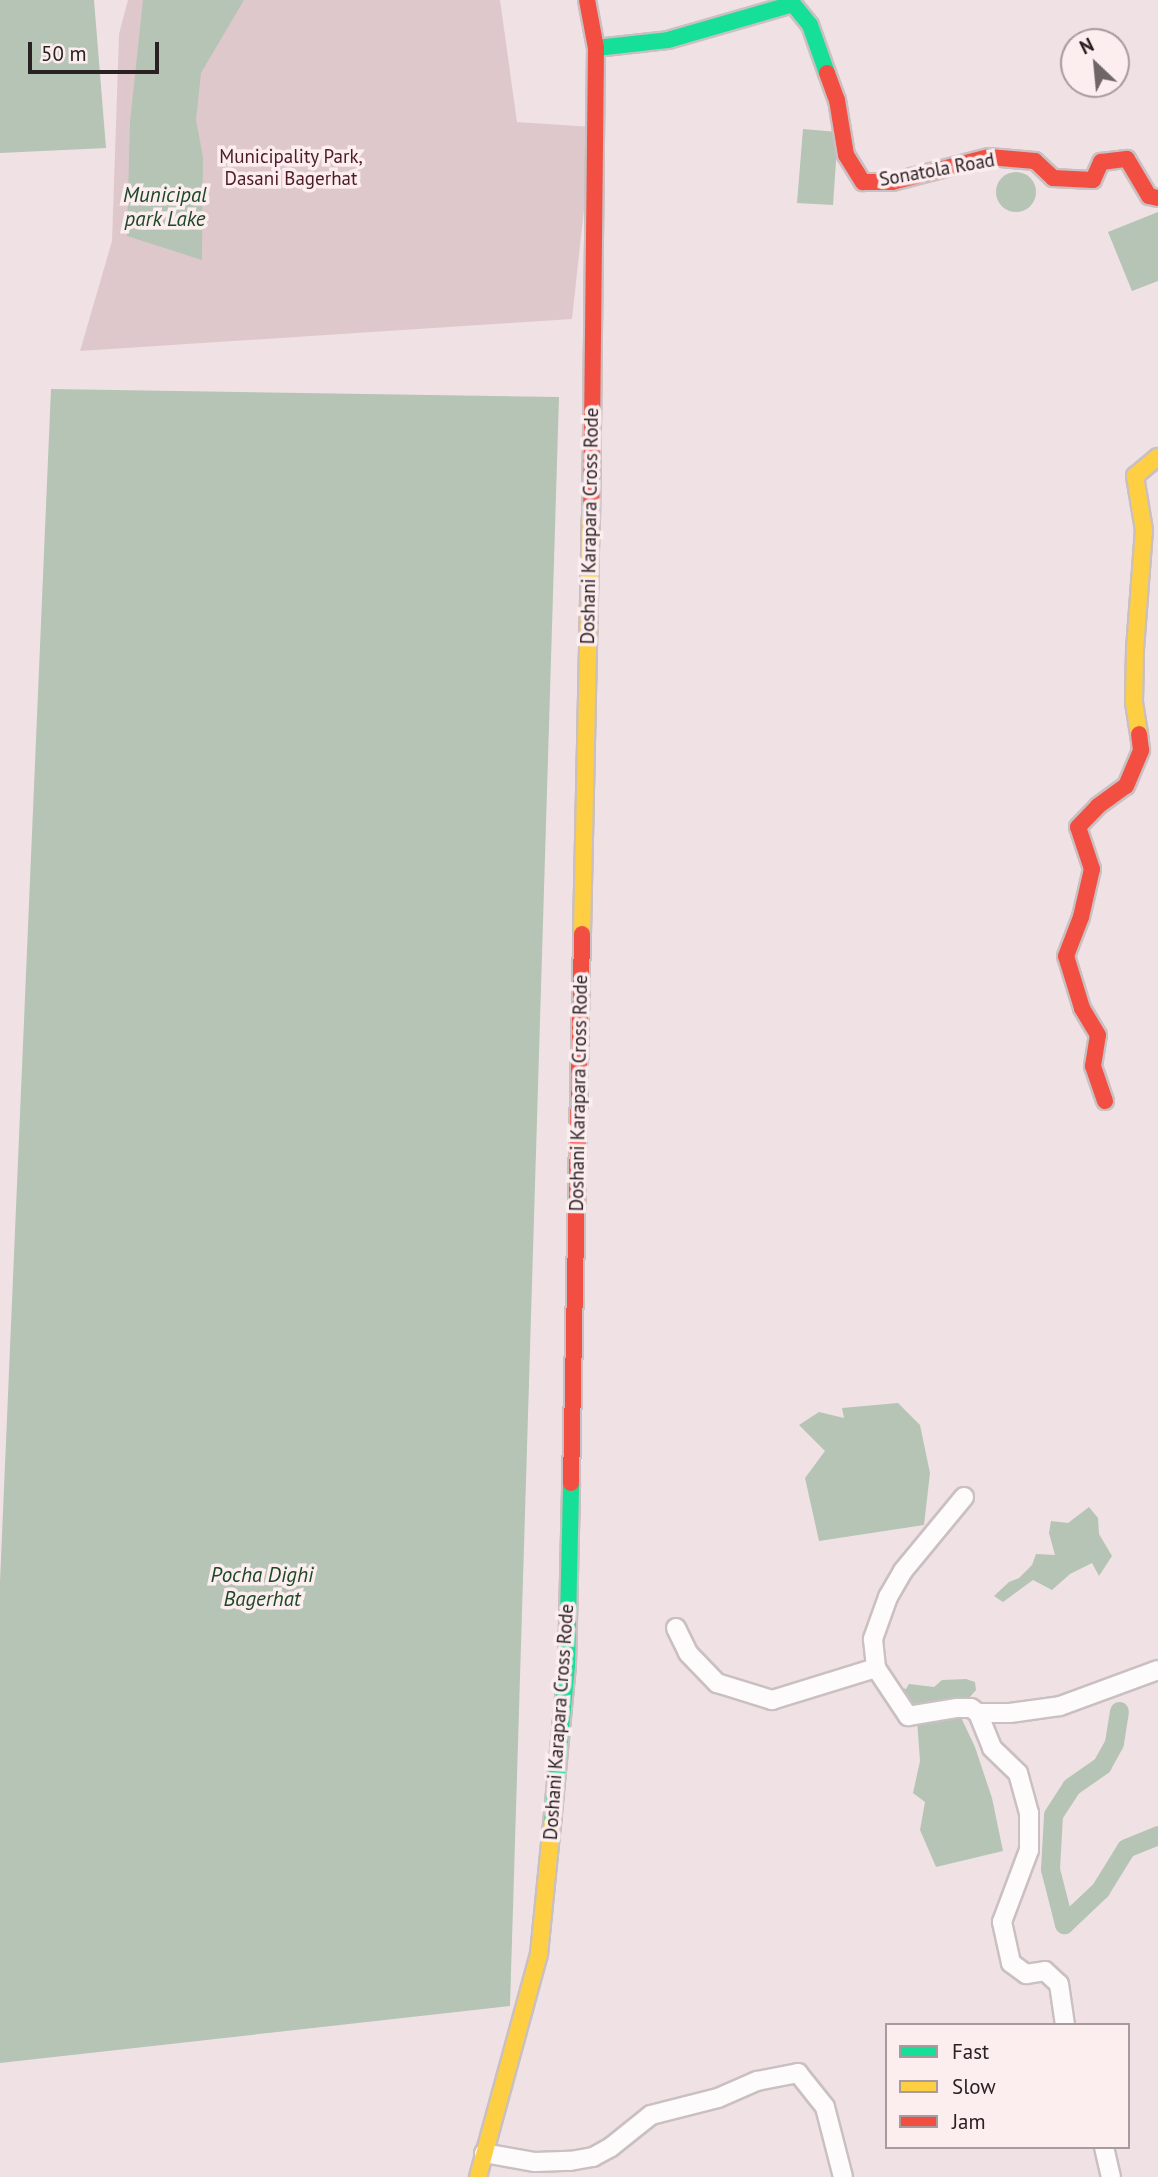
<!DOCTYPE html>
<html>
<head>
<meta charset="utf-8">
<style>
  body { margin:0 }
  #map { position:relative; width:1158px; height:2177px; overflow:hidden; background:#f0e2e4; font-family:"PT Sans",sans-serif }
  div>[style] { position:absolute }
  [style*='--x'] { left:calc(var(--x)*1px); top:calc(var(--y)*1px); width:calc(var(--w)*1px); rotate:calc(var(--a)*1deg) }
  .green>* { inset:0; background:#dfc8cc }
  .water>* { inset:0; background:#b5c4b4 }
  .round { border-radius:50% }
  .canal>* { height:19px; margin:-9.5px; padding:0 9.5px; transform-origin:9.5px; border-radius:9.5px; background:#b5c4b4 }
  .roads { filter:drop-shadow(2px 0 #cac0c1) drop-shadow(-2px 0 #cac0c1) drop-shadow(0 2px #cac0c1) drop-shadow(0 -2px #cac0c1) }
  .street>* { height:18px; margin:-9px; padding:0 9px; transform-origin:9px; border-radius:9px; background:#fdfbfb }
  .fast>* { height:16px; margin:-8px; padding:0 8px; transform-origin:8px; border-radius:8px; background:#16e098 }
  .slow>* { height:16px; margin:-8px; padding:0 8px; transform-origin:8px; border-radius:8px; background:#ffcf43 }
  .jam>* { height:16px; margin:-8px; padding:0 8px; transform-origin:8px; border-radius:8px; background:#f24e42 }
  span { translate:-50% -50%; white-space:nowrap; text-align:center; line-height:1.15; -webkit-text-stroke:7px #fcedef; paint-order:stroke }
  .park-label { font-size:19px; color:#4c1b27 }
  .street-label { font-size:19px; color:#2a2122 }
  .water-label { font-size:21px; color:#1d4826; font-style:italic }
  .legend { position:absolute; left:885px; top:2023px; width:245px; height:126px; box-sizing:border-box; background:#fcedef; border:2px solid #a89b9d; margin:0; padding:9px 12px; list-style:none; font-size:21px; color:#2a2122 }
  .legend li { display:flex; align-items:center; gap:14px; height:35px }
  .legend b { width:35px; border:2px solid #a89b9d }
  .north { position:absolute; left:1060px; top:28px; width:70px; height:70px; box-sizing:border-box; background:#fcedef; border:2px solid #a89b9d; border-radius:50%; rotate:334deg; font-size:19px; font-weight:700; line-height:28px; text-align:center; color:#2a2122 }
  .north::after { content:''; display:block; margin:auto; width:24px; height:32px; background:#6f6566; clip-path:polygon(50% 0,100% 100%,50% 72%,0 100%) }
  .scale { position:absolute; left:28px; top:42px; width:131px; height:32px; box-sizing:border-box; border:4px solid #2a2122; border-top:0; padding-left:9px; font-size:21px; line-height:24px; white-space:nowrap; color:#2a2122; -webkit-text-stroke:5px #fcedef; paint-order:stroke }
</style>
</head>
<body>
<div id="map">
  <div class="green">
    <div style="clip-path:polygon(128px 0,500px 0,517px 122px,593px 127px,572px 319px,80px 351px,112px 241px,119px 34px)"></div>
  </div>
  <div class="water">
    <div style="clip-path:polygon(0 0,94px 0,106px 148px,0 153px)"></div>
    <div style="clip-path:polygon(143px 0,244px 0,201px 73px,196px 120px,203px 157px,202px 260px,127px 236px,130px 122px)"></div>
    <div style="clip-path:polygon(803px 129px,838px 132px,833px 205px,797px 203px)"></div>
    <div class="round" style="left:996px;top:172px;width:40px;height:40px"></div>
    <div style="clip-path:polygon(1158px 212px,1158px 281px,1132px 291px,1108px 232px)"></div>
    <div style="clip-path:polygon(51px 389px,559px 397px,510px 2006px,0 2063px,0 1582px)"></div>
    <div style="clip-path:polygon(898px 1403px,920px 1425px,930px 1473px,924px 1525px,819px 1541px,805px 1478px,825px 1451px,799px 1425px,819px 1412px,844px 1418px,842px 1408px)"></div>
    <div style="clip-path:polygon(1089px 1507px,1098px 1518px,1099px 1534px,1112px 1556px,1099px 1576px,1092px 1563px,1070px 1574px,1052px 1590px,1033px 1580px,1003px 1602px,994px 1596px,1009px 1582px,1019px 1578px,1032px 1565px,1036px 1554px,1055px 1555px,1049px 1533px,1051px 1521px,1068px 1523px)"></div>
    <div style="clip-path:polygon(966px 1679px,975px 1682px,976px 1690px,969px 1698px,955px 1702px,910px 1708px,900px 1687px,906px 1689px,909px 1684px,934px 1687px,942px 1680px)"></div>
    <div style="clip-path:polygon(958px 1711px,975px 1747px,992px 1798px,1003px 1851px,936px 1867px,920px 1830px,925px 1802px,913px 1793px,920px 1761px,917px 1720px)"></div>
  </div>
  <div class="canal">
    <div style="--x:1119;--y:1711;--w:32;--a:99"></div>
    <div style="--x:1114;--y:1743;--w:25;--a:119"></div>
    <div style="--x:1102;--y:1765;--w:38;--a:145"></div>
    <div style="--x:1071;--y:1787;--w:33;--a:123"></div>
    <div style="--x:1053;--y:1815;--w:54;--a:93.2"></div>
    <div style="--x:1050;--y:1869;--w:57;--a:75.7"></div>
    <div style="--x:1064;--y:1924;--w:50;--a:-43.4"></div>
    <div style="--x:1100;--y:1890;--w:49;--a:-58.2"></div>
    <div style="--x:1126;--y:1848;--w:35;--a:-22"></div>
  </div>
  <div class="roads">
    <div class="street">
      <div style="--x:964;--y:1497;--w:96;--a:129.5"></div>
      <div style="--x:903;--y:1571;--w:30;--a:120"></div>
      <div style="--x:888;--y:1597;--w:45;--a:109.7"></div>
      <div style="--x:873;--y:1639;--w:29;--a:84"></div>
      <div style="--x:876;--y:1668;--w:58;--a:56.3"></div>
      <div style="--x:908;--y:1716;--w:50;--a:-9.3"></div>
      <div style="--x:957;--y:1708;--w:14;--a:0"></div>
      <div style="--x:971;--y:1708;--w:9;--a:36"></div>
      <div style="--x:978;--y:1713;--w:38;--a:68"></div>
      <div style="--x:992;--y:1748;--w:36;--a:44"></div>
      <div style="--x:1018;--y:1773;--w:41;--a:74.6"></div>
      <div style="--x:1029;--y:1813;--w:37;--a:90"></div>
      <div style="--x:1029;--y:1850;--w:77;--a:110.6"></div>
      <div style="--x:1002;--y:1922;--w:42;--a:77.6"></div>
      <div style="--x:1011;--y:1963;--w:19;--a:36"></div>
      <div style="--x:1026;--y:1974;--w:19;--a:-9"></div>
      <div style="--x:1045;--y:1971;--w:19;--a:43"></div>
      <div style="--x:1059;--y:1984;--w:41;--a:81.7"></div>
      <div style="--x:676;--y:1628;--w:28;--a:64"></div>
      <div style="--x:688;--y:1653;--w:42;--a:46"></div>
      <div style="--x:717;--y:1683;--w:58;--a:17.2"></div>
      <div style="--x:772;--y:1700;--w:109;--a:-17.1"></div>
      <div style="--x:978;--y:1713;--w:32;--a:0"></div>
      <div style="--x:1010;--y:1713;--w:50;--a:-8"></div>
      <div style="--x:1060;--y:1706;--w:104;--a:-20.2"></div>
      <div style="--x:1104;--y:2147;--w:31;--a:77"></div>
      <div style="--x:484;--y:2153;--w:52;--a:10"></div>
      <div style="--x:535;--y:2162;--w:35;--a:-2"></div>
      <div style="--x:570;--y:2161;--w:23;--a:-10"></div>
      <div style="--x:593;--y:2157;--w:21;--a:-29"></div>
      <div style="--x:611;--y:2147;--w:51;--a:-38.7"></div>
      <div style="--x:651;--y:2115;--w:69;--a:-14.2"></div>
      <div style="--x:718;--y:2098;--w:43;--a:-23.6"></div>
      <div style="--x:757;--y:2081;--w:42;--a:-11"></div>
      <div style="--x:798;--y:2073;--w:43;--a:51.5"></div>
      <div style="--x:825;--y:2107;--w:72;--a:75.6"></div>
    </div>
    <div class="fast">
      <div style="--x:596;--y:48;--w:72;--a:-6.3"></div>
      <div style="--x:668;--y:40;--w:130;--a:-16.1"></div>
      <div style="--x:793;--y:4;--w:27;--a:51"></div>
      <div style="--x:810;--y:25;--w:51;--a:70.5"></div>
      <div style="--x:552;--y:1824;--w:160;--a:-84.6"></div>
      <div style="--x:567;--y:1665;--w:182;--a:-88.7"></div>
    </div>
    <div class="slow">
      <div style="--x:1139;--y:734;--w:32;--a:-99"></div>
      <div style="--x:1134;--y:702;--w:53;--a:-88.9"></div>
      <div style="--x:1135;--y:649;--w:119;--a:-85.7"></div>
      <div style="--x:1144;--y:530;--w:55;--a:-99.5"></div>
      <div style="--x:1135;--y:476;--w:30;--a:-40"></div>
      <div style="--x:582;--y:934;--w:416;--a:-88.8"></div>
      <div style="--x:478;--y:2177;--w:231;--a:-74.7"></div>
      <div style="--x:539;--y:1954;--w:131;--a:-84.3"></div>
    </div>
    <div class="jam">
      <div style="--x:587;--y:0;--w:49;--a:79.4"></div>
      <div style="--x:596;--y:48;--w:470;--a:90.6"></div>
      <div style="--x:827;--y:73;--w:29;--a:70"></div>
      <div style="--x:837;--y:100;--w:56;--a:80.7"></div>
      <div style="--x:846;--y:155;--w:32;--a:58"></div>
      <div style="--x:863;--y:182;--w:29;--a:0"></div>
      <div style="--x:892;--y:182;--w:100;--a:-14.5"></div>
      <div style="--x:989;--y:157;--w:46;--a:5"></div>
      <div style="--x:1035;--y:161;--w:25;--a:43"></div>
      <div style="--x:1053;--y:178;--w:40;--a:2.9"></div>
      <div style="--x:1093;--y:180;--w:20;--a:-66"></div>
      <div style="--x:1101;--y:162;--w:26;--a:-7"></div>
      <div style="--x:1127;--y:159;--w:43;--a:59.3"></div>
      <div style="--x:1149;--y:196;--w:9;--a:13"></div>
      <div style="--x:1105;--y:1101;--w:37;--a:-109"></div>
      <div style="--x:1093;--y:1066;--w:31;--a:-81"></div>
      <div style="--x:1098;--y:1035;--w:31;--a:-121"></div>
      <div style="--x:1082;--y:1008;--w:54;--a:-107.1"></div>
      <div style="--x:1066;--y:956;--w:42;--a:-69"></div>
      <div style="--x:1081;--y:917;--w:49;--a:-77.1"></div>
      <div style="--x:1092;--y:869;--w:44;--a:-108.4"></div>
      <div style="--x:1078;--y:827;--w:29;--a:-46"></div>
      <div style="--x:1098;--y:806;--w:34;--a:-36"></div>
      <div style="--x:1126;--y:786;--w:39;--a:-67"></div>
      <div style="--x:1141;--y:750;--w:16;--a:-97"></div>
      <div style="--x:571;--y:1483;--w:549;--a:-88.85"></div>
    </div>
  </div>
  <div class="park-label">
    <span style="left:291px;top:168px">Municipality Park,<br>Dasani Bagerhat</span>
  </div>
  <div class="street-label">
    <span style="left:937px;top:170px;rotate:-10deg">Sonatola Road</span>
    <span style="left:590px;top:526px;rotate:-89deg">Doshani Karapara Cross Rode</span>
    <span style="left:579px;top:1093px;rotate:-89deg">Doshani Karapara Cross Rode</span>
    <span style="left:559px;top:1722px;rotate:-86deg">Doshani Karapara Cross Rode</span>
  </div>
  <div class="water-label">
    <span style="left:165px;top:207px">Municipal<br>park Lake</span>
    <span style="left:262px;top:1587px">Pocha Dighi<br>Bagerhat</span>
  </div>
  <ul class="legend">
  <li><b style="height:9px;background:#16e098"></b>Fast</li>
  <li><b style="height:9px;background:#ffcf43"></b>Slow</li>
  <li><b style="height:9px;background:#f24e42"></b>Jam</li>
  </ul>
  <div class="north">N</div>
  <div class="scale">50 m</div>
</div>
</body>
</html>
